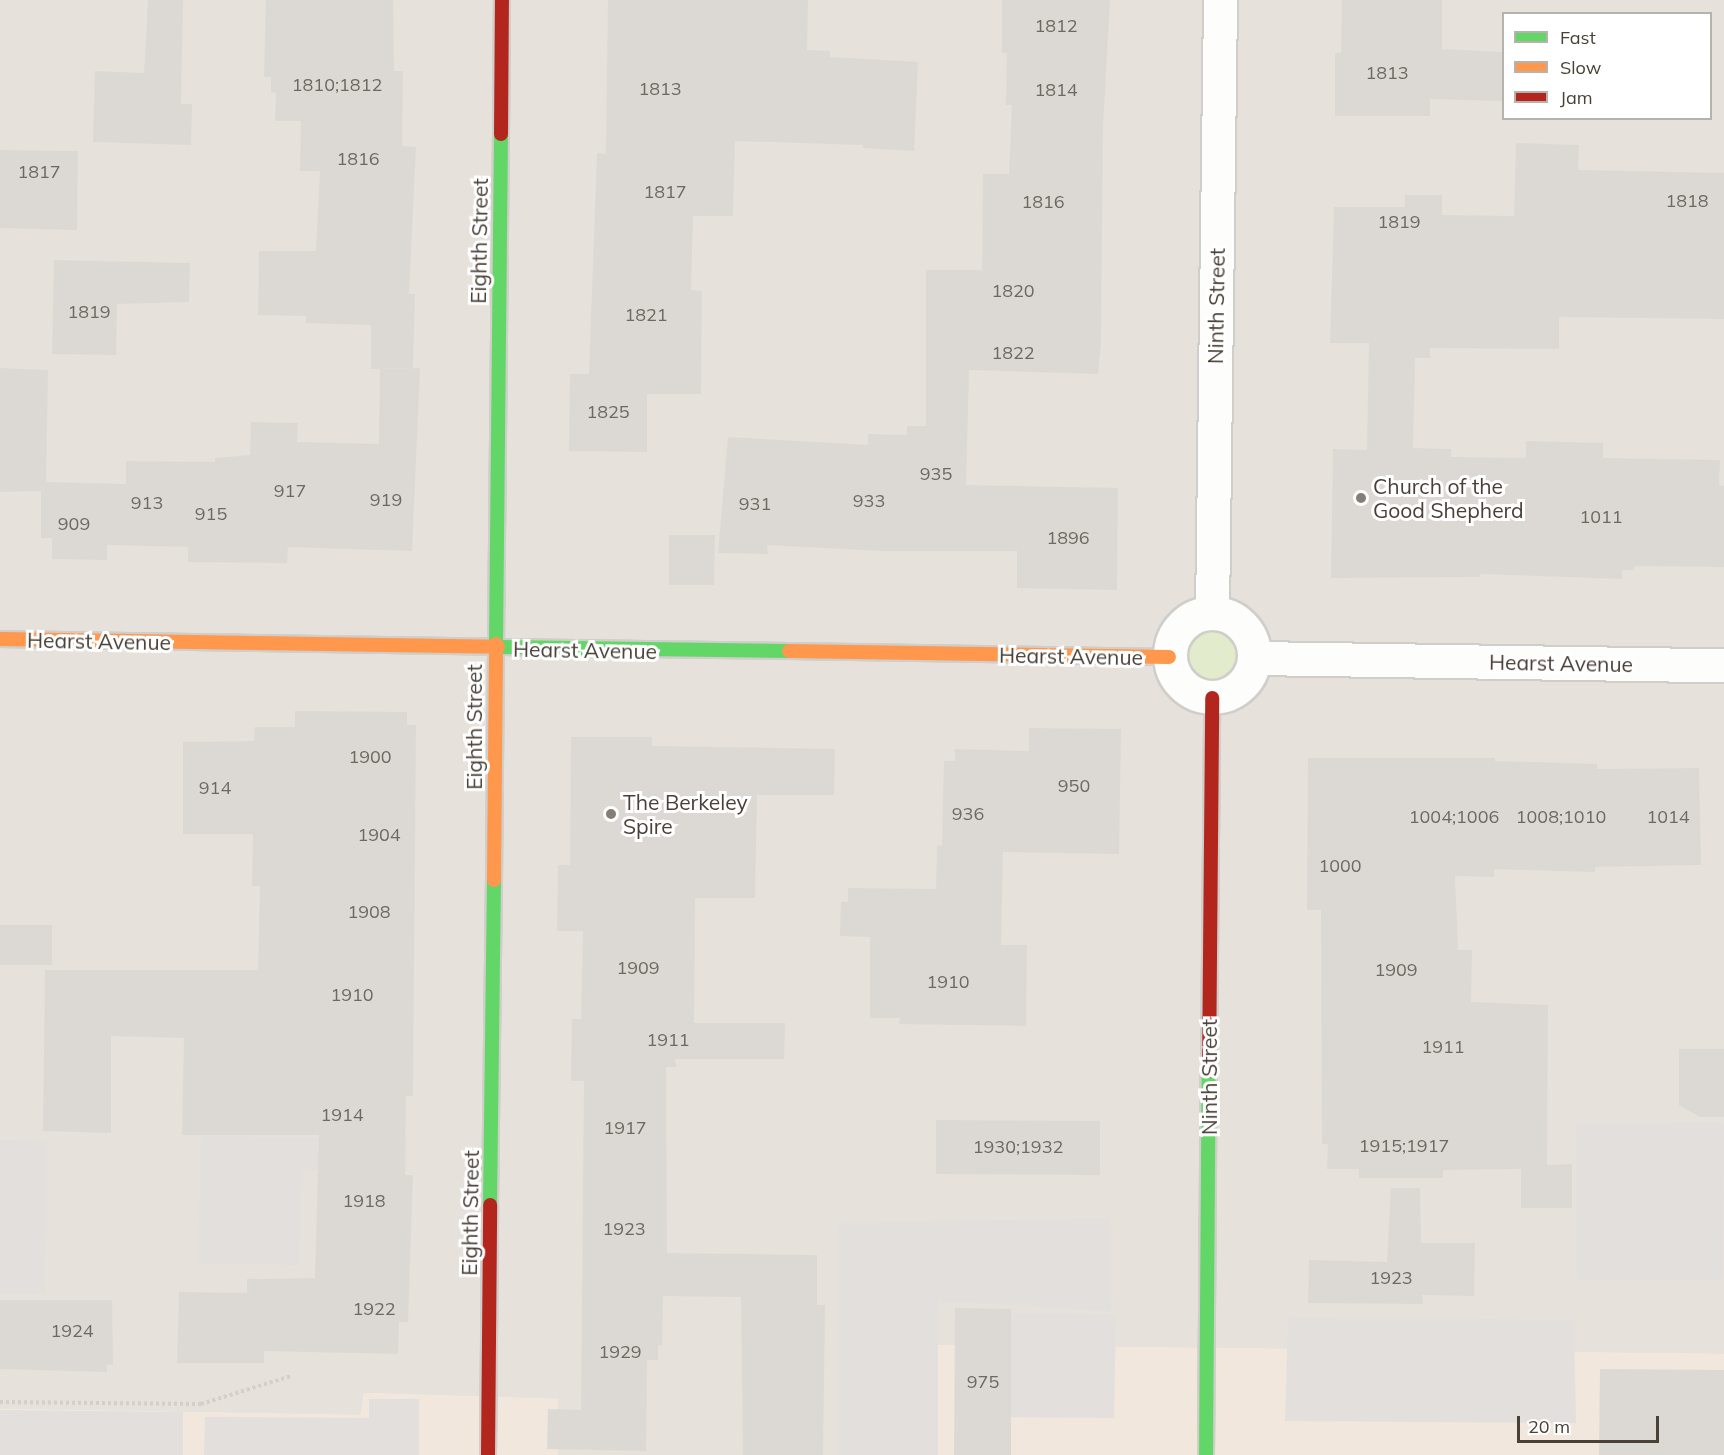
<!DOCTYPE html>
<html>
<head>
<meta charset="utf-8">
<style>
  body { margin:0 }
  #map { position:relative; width:1724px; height:1455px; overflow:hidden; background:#f2f0ed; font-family:Mulish,sans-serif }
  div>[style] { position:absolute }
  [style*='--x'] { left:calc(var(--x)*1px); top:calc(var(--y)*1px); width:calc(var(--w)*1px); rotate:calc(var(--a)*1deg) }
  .residential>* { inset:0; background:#e6e1da }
  .commercial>* { inset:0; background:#f1e7dd }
  .green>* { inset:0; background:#e2eccd }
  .round { border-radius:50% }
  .parking>* { inset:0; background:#e2dfdc }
  .building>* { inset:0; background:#dcd9d5 }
  .path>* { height:4px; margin-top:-2px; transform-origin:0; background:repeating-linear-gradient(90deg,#d2d0cb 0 3px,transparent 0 6px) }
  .roads { filter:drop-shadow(2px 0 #d0ceca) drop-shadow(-2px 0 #d0ceca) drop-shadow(0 2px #d0ceca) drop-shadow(0 -2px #d0ceca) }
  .street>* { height:33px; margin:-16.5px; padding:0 16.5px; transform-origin:16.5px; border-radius:16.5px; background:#fdfdfc }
  .street>.ring { margin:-16.5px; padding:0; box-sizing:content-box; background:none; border:33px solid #fdfdfc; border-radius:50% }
  .fast>* { height:14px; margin:-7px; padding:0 7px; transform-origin:7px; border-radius:7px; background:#63d668 }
  .slow>* { height:14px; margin:-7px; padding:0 7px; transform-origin:7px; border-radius:7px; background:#ff974d }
  .jam>* { height:14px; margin:-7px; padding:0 7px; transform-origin:7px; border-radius:7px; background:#b3261e }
  .dots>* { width:16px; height:16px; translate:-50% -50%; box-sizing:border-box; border:3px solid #fff; border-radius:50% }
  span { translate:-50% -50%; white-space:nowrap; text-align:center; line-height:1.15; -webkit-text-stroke:6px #fff; paint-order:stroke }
  .number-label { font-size:18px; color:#6e6860 }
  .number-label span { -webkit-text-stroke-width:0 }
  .street-label { font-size:21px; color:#494138 }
  .poi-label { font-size:21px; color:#494138 }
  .left { translate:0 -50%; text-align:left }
  .legend { position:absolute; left:1502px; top:12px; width:210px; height:108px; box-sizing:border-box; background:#fff; border:2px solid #b6b3af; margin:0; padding:8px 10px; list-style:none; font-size:18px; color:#494138 }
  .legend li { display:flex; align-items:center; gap:12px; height:30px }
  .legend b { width:30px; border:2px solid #b6b3af }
  .scale { position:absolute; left:1517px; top:1416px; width:142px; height:27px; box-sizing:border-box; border:3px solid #494138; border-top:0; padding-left:8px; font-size:18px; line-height:21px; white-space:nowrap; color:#494138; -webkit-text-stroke:4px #fff; paint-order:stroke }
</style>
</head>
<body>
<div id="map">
  <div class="residential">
    <div style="clip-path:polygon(evenodd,0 0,1724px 0,1724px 1354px,844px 1344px,843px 1455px,558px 1455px,558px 1399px,364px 1393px,361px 1415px,0 1409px,0 0,1504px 14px,1710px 14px,1710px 118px,1504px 118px,1504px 14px)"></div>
  </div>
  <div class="commercial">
    <div style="clip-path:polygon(844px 1344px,1724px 1354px,1724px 1455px,843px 1455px)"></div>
    <div style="clip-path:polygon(364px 1393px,558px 1399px,558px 1455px,0 1455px,0 1409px,361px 1415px)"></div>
  </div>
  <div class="green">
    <div class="round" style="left:1182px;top:625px;width:60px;height:60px"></div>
  </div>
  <div class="parking">
    <div style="clip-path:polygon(1724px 1123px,1723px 1280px,1577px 1280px,1576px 1124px)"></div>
    <div style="clip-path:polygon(201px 1136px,407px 1140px,407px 1171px,302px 1170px,300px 1265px,198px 1263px)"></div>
    <div style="clip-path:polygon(0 1140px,47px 1141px,45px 1293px,0 1293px)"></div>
    <div style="clip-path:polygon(1110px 1219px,1111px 1311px,938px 1301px,938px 1455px,839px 1455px,838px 1222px)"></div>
    <div style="clip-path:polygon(1000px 1313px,1116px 1315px,1114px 1418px,1001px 1417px)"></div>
    <div style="clip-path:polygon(1288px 1317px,1574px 1320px,1576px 1423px,1285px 1421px)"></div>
    <div style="clip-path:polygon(369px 1399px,419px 1399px,419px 1455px,204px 1455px,205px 1417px,369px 1418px)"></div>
    <div style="clip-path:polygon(0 1410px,183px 1412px,183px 1455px,0 1455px)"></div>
  </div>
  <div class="building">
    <div style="clip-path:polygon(148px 0,183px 0,181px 104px,192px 104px,191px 145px,93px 142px,95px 71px,144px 73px)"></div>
    <div style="clip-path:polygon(266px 0,393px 0,394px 71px,403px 71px,402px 146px,416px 147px,409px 294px,415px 294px,413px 368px,371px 369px,371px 325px,306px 323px,306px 316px,258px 315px,259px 251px,316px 251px,320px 171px,300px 171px,301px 121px,275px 121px,276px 93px,271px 92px,271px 77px,264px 77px)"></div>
    <div style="clip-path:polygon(608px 0,808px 0,807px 50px,830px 51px,830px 57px,918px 62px,914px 151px,863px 148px,863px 145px,735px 141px,733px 216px,693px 216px,691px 290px,702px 291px,701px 394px,647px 394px,647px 452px,569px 451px,570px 374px,589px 374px,597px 153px,606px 154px)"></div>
    <div style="clip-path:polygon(1002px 0,1110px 0,1103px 127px,1101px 343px,1098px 374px,969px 370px,966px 485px,1118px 488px,1117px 590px,1017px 588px,1017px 551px,881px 551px,767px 545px,768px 554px,718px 553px,728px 437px,868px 445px,868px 434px,907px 435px,907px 426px,926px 426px,926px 270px,982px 270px,983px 174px,1009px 174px,1012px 105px,1006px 105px,1007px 53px,1002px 53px)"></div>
    <div style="clip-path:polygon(1342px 0,1442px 0,1442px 49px,1503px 52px,1503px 101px,1430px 99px,1430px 116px,1335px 116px,1335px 53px,1341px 53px)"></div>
    <div style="clip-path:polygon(1516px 143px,1579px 145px,1578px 170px,1724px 173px,1724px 319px,1559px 317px,1559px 349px,1430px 348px,1430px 358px,1415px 358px,1413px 448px,1451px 449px,1451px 457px,1526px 458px,1526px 441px,1603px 443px,1603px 458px,1720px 460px,1719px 485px,1724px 486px,1724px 567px,1634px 566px,1634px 570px,1622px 570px,1622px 579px,1480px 574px,1480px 577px,1331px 578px,1333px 449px,1367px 450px,1369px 343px,1330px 343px,1334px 207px,1405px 207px,1405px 195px,1442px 195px,1442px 215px,1514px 216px)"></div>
    <div style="clip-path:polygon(0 150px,78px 151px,77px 230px,0 228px)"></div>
    <div style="clip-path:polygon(54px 260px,190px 263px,189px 302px,117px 304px,116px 355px,52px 354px)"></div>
    <div style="clip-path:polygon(0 368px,48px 370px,46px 482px,126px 484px,126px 461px,215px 462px,215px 458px,250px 455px,251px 422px,298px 423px,297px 442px,379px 444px,380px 369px,420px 368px,412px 551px,288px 547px,287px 563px,188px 562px,188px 547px,107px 545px,107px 560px,52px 559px,52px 538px,41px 538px,41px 491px,0 492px)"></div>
    <div style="clip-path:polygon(669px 535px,715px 535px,714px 585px,669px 585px)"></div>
    <div style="clip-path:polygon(295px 711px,407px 712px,407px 725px,416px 725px,413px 1096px,406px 1096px,405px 1175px,413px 1175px,408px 1322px,399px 1322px,398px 1354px,264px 1351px,264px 1363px,177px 1363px,179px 1292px,247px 1293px,247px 1279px,315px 1278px,319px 1135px,182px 1135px,184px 1038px,111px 1036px,111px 1133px,43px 1131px,45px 970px,258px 970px,260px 886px,252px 886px,253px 834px,183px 834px,183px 742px,254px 741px,255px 727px,295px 727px)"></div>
    <div style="clip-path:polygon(1029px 728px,1121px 729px,1119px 854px,1003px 852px,1001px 945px,1027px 945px,1026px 1026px,899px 1024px,900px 1018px,870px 1018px,870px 937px,840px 936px,841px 902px,848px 902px,848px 888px,936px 889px,937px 845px,942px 846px,944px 761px,955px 761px,955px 749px,1029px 751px)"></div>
    <div style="clip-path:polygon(571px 737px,652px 737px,652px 746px,835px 749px,834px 795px,757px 795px,755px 898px,695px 898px,694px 1023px,785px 1023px,784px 1059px,675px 1059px,676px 1067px,666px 1067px,667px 1253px,817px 1255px,817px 1305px,825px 1305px,823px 1455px,743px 1455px,741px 1297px,663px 1296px,662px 1345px,658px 1345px,658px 1360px,647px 1360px,646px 1451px,547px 1449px,548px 1409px,581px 1410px,584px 1081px,571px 1081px,572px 1019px,581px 1019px,583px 931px,557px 931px,558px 865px,570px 865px)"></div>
    <div style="clip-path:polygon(1308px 758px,1495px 758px,1495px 761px,1597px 764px,1597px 769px,1699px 768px,1701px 865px,1595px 867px,1595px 872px,1494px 869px,1494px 877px,1455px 876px,1458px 950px,1472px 950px,1471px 1002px,1548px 1005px,1547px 1165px,1572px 1164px,1572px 1208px,1521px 1208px,1521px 1169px,1443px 1170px,1443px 1178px,1359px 1178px,1359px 1169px,1327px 1169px,1328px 1144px,1322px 1144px,1321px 910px,1307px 910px)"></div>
    <div style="clip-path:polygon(0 925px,52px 925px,52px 965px,0 965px)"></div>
    <div style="clip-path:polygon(1679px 1049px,1724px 1049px,1724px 1117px,1700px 1117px,1679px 1105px)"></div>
    <div style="clip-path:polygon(936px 1120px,1100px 1121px,1100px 1175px,936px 1174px)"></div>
    <div style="clip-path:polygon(1391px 1188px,1420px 1188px,1421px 1243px,1475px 1243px,1474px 1296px,1422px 1295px,1423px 1304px,1308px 1303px,1309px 1260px,1387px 1262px)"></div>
    <div style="clip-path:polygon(0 1300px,112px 1300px,113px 1365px,107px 1365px,107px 1372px,0 1369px)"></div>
    <div style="clip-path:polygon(955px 1308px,1011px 1309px,1011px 1455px,954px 1455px)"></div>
    <div style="clip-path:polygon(1600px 1369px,1724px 1370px,1724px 1455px,1599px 1455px)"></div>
  </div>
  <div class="path">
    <div style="--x:0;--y:1402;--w:201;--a:0.6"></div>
    <div style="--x:201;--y:1404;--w:94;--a:-17.3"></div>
  </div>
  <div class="roads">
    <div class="street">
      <div class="ring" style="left:1170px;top:613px;width:51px;height:51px"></div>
      <div style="--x:1212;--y:613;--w:613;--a:-89.25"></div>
      <div style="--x:1255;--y:658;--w:469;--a:0.9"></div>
    </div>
    <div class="fast">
      <div style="--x:496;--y:644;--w:510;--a:-89.44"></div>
      <div style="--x:498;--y:647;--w:291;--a:0.8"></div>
      <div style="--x:490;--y:1205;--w:325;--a:-89.3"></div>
      <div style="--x:1206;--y:1455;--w:384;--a:-89.6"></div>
    </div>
    <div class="slow">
      <div style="--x:0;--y:639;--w:498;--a:0.9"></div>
      <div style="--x:789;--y:651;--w:380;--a:0.9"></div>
      <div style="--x:494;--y:880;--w:236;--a:-89.5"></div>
    </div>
    <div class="jam">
      <div style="--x:501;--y:134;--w:134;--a:-89.6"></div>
      <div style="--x:1209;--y:1071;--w:373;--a:-89.5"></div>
      <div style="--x:488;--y:1455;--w:250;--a:-89.5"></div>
    </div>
  </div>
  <div class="dots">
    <div style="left:1361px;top:498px;background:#847e77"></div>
    <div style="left:611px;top:814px;background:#847e77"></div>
  </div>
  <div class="number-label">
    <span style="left:1056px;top:26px">1812</span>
    <span style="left:1387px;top:73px">1813</span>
    <span style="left:337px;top:85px">1810;1812</span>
    <span style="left:660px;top:89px">1813</span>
    <span style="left:1056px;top:90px">1814</span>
    <span style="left:358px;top:159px">1816</span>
    <span style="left:39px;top:172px">1817</span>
    <span style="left:665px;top:192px">1817</span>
    <span style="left:1687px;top:201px">1818</span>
    <span style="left:1043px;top:202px">1816</span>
    <span style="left:1399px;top:222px">1819</span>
    <span style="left:1013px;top:291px">1820</span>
    <span style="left:89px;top:312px">1819</span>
    <span style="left:646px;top:315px">1821</span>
    <span style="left:1013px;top:353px">1822</span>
    <span style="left:608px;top:412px">1825</span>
    <span style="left:936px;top:474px">935</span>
    <span style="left:290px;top:491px">917</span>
    <span style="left:386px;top:500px">919</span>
    <span style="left:869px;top:501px">933</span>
    <span style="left:147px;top:503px">913</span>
    <span style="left:755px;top:504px">931</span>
    <span style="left:211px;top:514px">915</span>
    <span style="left:1601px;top:517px">1011</span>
    <span style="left:74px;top:524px">909</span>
    <span style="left:1068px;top:538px">1896</span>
    <span style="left:370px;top:757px">1900</span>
    <span style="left:1074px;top:786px">950</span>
    <span style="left:215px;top:788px">914</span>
    <span style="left:968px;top:814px">936</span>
    <span style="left:1454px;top:817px">1004;1006</span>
    <span style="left:1561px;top:817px">1008;1010</span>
    <span style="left:1668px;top:817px">1014</span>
    <span style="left:379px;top:835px">1904</span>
    <span style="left:1340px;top:866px">1000</span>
    <span style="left:369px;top:912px">1908</span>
    <span style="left:638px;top:968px">1909</span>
    <span style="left:1396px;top:970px">1909</span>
    <span style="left:948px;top:982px">1910</span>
    <span style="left:352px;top:995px">1910</span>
    <span style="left:668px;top:1040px">1911</span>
    <span style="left:1443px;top:1047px">1911</span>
    <span style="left:342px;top:1115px">1914</span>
    <span style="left:625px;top:1128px">1917</span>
    <span style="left:1404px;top:1146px">1915;1917</span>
    <span style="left:1018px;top:1147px">1930;1932</span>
    <span style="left:364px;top:1201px">1918</span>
    <span style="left:624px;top:1229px">1923</span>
    <span style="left:1391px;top:1278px">1923</span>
    <span style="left:374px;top:1309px">1922</span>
    <span style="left:72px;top:1331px">1924</span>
    <span style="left:620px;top:1352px">1929</span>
    <span style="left:983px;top:1382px">975</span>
  </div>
  <div class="street-label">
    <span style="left:479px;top:241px;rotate:-89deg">Eighth Street</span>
    <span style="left:1216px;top:306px;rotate:-89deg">Ninth Street</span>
    <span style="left:99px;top:641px;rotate:1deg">Hearst Avenue</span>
    <span style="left:585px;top:650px;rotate:1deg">Hearst Avenue</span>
    <span style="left:1071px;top:656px;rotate:1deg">Hearst Avenue</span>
    <span style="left:1561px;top:663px;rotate:1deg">Hearst Avenue</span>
    <span style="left:474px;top:727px;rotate:-90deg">Eighth Street</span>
    <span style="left:1209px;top:1077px;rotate:-90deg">Ninth Street</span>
    <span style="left:470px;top:1213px;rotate:-89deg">Eighth Street</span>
  </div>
  <div class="poi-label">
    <span class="left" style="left:1373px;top:498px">Church of the<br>Good Shepherd</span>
    <span class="left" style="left:623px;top:814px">The Berkeley<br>Spire</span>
  </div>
  <ul class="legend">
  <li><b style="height:8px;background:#63d668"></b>Fast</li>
  <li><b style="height:8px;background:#ff974d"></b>Slow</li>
  <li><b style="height:8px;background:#b3261e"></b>Jam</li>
  </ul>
  <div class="scale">20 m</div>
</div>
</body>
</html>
